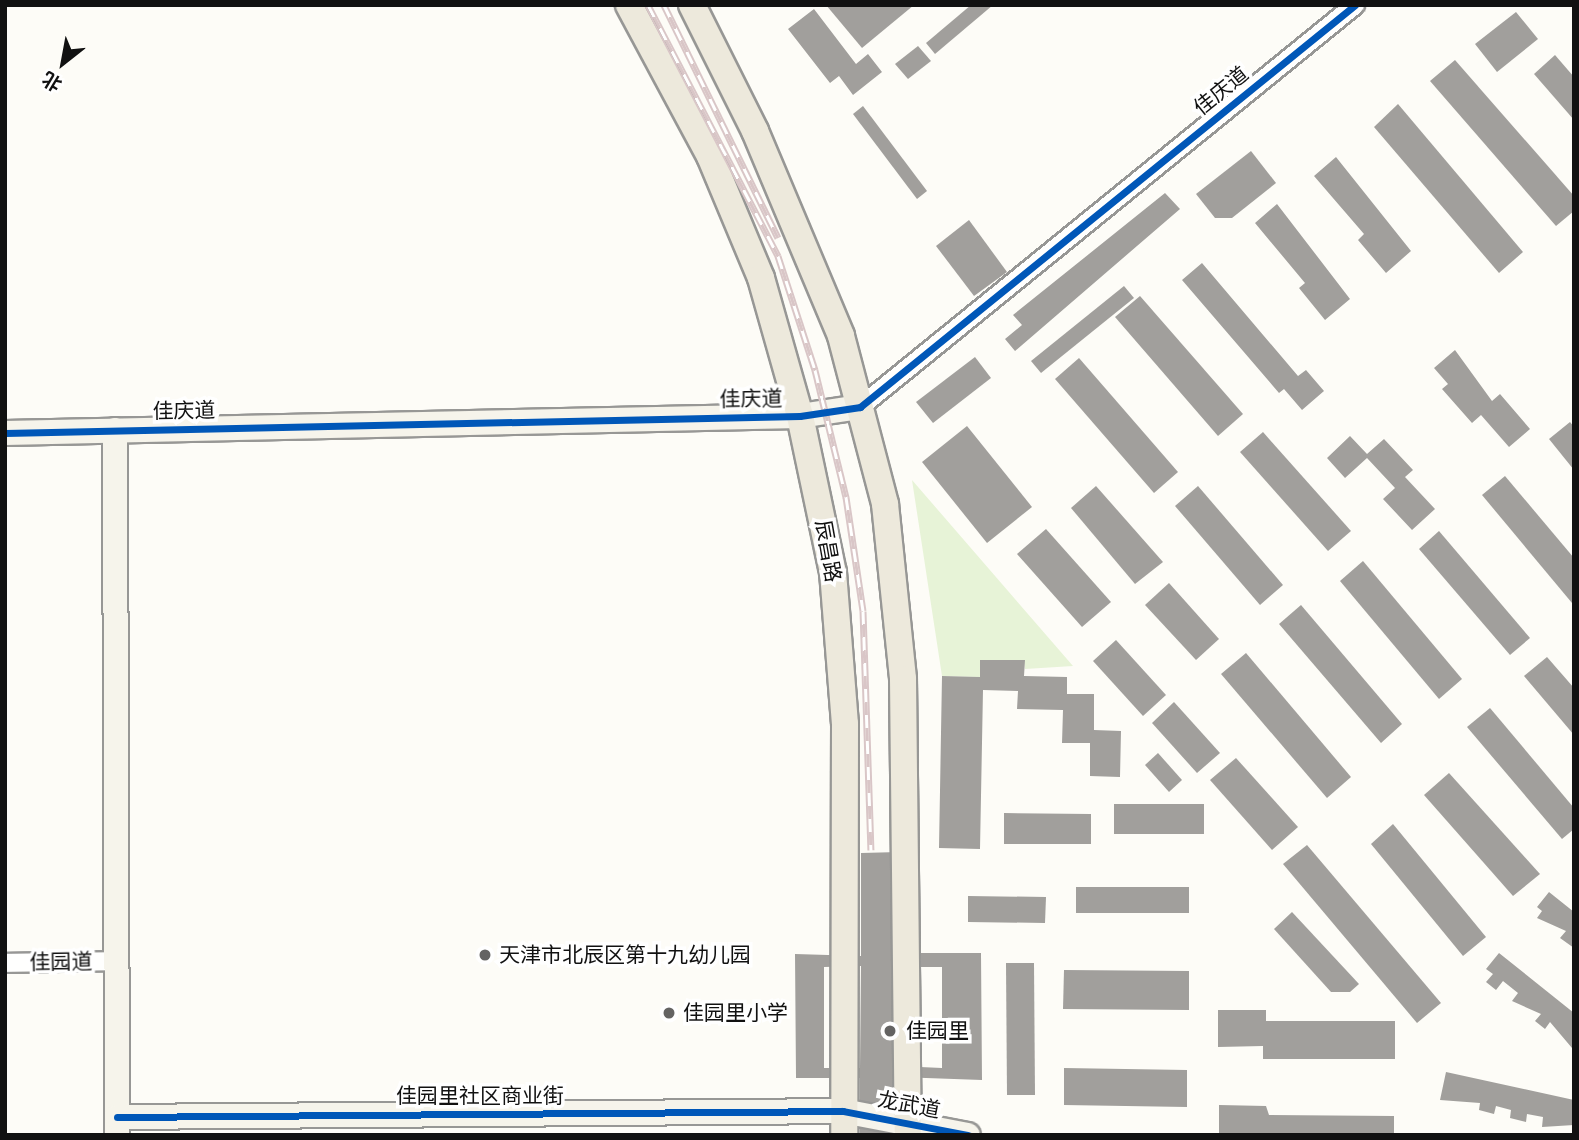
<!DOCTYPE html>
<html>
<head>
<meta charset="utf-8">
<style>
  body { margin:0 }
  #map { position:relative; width:1579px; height:1140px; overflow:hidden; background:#fdfcf7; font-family:"Times New Roman","Noto Sans SC",serif }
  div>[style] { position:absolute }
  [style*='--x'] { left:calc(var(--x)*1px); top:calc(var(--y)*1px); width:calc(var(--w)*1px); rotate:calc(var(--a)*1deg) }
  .green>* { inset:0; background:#e7f3d7 }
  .building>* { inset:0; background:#a19f9c }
  .roads { filter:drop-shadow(2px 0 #979795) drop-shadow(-2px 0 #979795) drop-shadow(0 2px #979795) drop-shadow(0 -2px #979795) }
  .street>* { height:18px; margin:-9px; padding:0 9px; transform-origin:9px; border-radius:9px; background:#fffffe }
  .secondary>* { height:24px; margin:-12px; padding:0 12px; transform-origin:12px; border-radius:12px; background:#f6f4eb }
  .primary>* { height:26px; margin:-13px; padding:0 13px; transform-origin:13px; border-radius:13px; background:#ede9dc }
  .rail>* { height:7px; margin-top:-3.5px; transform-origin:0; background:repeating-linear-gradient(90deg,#fff 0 13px,#d9c6c7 0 26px); box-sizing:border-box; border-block:2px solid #d9c6c7 }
  .cycleway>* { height:7px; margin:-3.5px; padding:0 3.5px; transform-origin:3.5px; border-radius:3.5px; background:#0057b8 }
  .dots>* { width:19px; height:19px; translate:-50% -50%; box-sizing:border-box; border:4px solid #fff; border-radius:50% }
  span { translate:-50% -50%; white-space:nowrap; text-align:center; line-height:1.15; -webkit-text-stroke:7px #fff; paint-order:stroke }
  .street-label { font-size:21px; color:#111 }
  .poi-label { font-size:21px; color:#111 }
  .left { translate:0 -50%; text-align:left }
  .frame { position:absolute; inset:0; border:7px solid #111; pointer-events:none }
  .north { position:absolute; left:28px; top:28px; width:70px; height:70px; -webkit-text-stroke:5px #fff; paint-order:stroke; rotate:211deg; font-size:19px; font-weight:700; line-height:28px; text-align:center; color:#111 }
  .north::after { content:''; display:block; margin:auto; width:24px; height:32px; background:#111; clip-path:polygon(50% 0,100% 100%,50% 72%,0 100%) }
</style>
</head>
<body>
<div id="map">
  <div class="green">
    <div style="clip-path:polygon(912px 480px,1073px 666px,1025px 669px,1024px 660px,980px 660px,980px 677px,942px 676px)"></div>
  </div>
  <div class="building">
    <div style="clip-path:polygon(826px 5px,914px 5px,862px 48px)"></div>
    <div style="clip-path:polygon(971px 5px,993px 5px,935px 54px,926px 43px)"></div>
    <div style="clip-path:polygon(814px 9px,856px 64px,868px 54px,882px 72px,853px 95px,839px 76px,830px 83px,788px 29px)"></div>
    <div style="clip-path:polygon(1516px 12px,1538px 39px,1497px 72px,1475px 44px)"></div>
    <div style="clip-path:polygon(918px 46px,931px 61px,908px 79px,895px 64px)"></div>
    <div style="clip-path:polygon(1555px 55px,1574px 77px,1574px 120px,1534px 74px)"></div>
    <div style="clip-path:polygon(1455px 60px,1574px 196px,1574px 211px,1556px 226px,1430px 81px)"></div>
    <div style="clip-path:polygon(1398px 104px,1523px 252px,1499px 273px,1374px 127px)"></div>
    <div style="clip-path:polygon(863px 106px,927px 191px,917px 199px,853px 114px)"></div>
    <div style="clip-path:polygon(1251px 151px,1276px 183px,1232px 218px,1215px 218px,1196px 194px)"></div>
    <div style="clip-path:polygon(1336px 157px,1411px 251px,1386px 273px,1358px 240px,1364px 234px,1314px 176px)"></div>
    <div style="clip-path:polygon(1165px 193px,1180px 209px,1015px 351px,1005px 339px,1022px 325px,1013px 315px)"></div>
    <div style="clip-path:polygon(1277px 204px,1350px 299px,1325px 320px,1299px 288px,1305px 283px,1255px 223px)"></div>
    <div style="clip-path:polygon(969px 220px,1007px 272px,974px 296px,936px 246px)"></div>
    <div style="clip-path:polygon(1202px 263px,1298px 376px,1306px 370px,1324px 391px,1302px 410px,1284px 389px,1279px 393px,1182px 280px)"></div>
    <div style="clip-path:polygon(1124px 286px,1134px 298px,1041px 373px,1031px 361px)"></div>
    <div style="clip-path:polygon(1140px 296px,1243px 414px,1218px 436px,1115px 317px)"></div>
    <div style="clip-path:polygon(1455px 350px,1492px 401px,1500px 394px,1530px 429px,1509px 447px,1481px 415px,1472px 423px,1442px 389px,1448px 384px,1434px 368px)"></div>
    <div style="clip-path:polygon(975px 357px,991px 378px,933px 423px,916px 402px)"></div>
    <div style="clip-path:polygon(1079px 358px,1178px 472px,1154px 493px,1055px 379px)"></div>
    <div style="clip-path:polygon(1570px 422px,1574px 427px,1574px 470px,1549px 439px)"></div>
    <div style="clip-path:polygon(967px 426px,1032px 507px,987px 543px,922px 462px)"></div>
    <div style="clip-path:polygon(1263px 432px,1351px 531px,1328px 551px,1240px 452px)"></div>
    <div style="clip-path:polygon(1350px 436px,1367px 454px,1384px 439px,1413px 470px,1405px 477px,1435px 509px,1412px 530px,1383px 499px,1395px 488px,1367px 458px,1345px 478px,1327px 458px)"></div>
    <div style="clip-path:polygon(1505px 476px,1574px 558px,1572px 603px,1482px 495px)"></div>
    <div style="clip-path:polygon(1096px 486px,1163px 562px,1135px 584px,1071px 508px)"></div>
    <div style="clip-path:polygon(1198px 486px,1283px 585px,1260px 605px,1175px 506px)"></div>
    <div style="clip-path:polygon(1046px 529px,1111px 602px,1082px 627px,1017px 554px)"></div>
    <div style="clip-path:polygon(1439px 531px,1530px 638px,1510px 655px,1419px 549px)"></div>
    <div style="clip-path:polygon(1363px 561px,1462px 679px,1439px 699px,1340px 581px)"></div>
    <div style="clip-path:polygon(1169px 583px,1219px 639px,1196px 660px,1145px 605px)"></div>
    <div style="clip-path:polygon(1301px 605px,1402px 724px,1381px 743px,1279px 624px)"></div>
    <div style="clip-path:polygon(1116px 640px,1166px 695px,1143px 716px,1093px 661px)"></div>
    <div style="clip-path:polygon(1246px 653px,1351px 777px,1327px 798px,1221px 674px)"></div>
    <div style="clip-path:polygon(1547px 657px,1574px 688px,1574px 735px,1524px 676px)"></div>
    <div style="clip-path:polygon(980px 660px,1025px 660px,1024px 676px,1067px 677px,1067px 694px,1094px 694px,1094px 730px,1121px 731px,1120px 777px,1090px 776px,1090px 743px,1062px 743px,1063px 710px,1017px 709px,1018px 691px,983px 690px,980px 849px,939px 848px,942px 676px,980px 677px)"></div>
    <div style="clip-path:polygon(1174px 702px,1220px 753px,1197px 773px,1152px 723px)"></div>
    <div style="clip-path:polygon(1490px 708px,1574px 808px,1574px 829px,1562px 839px,1467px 727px)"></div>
    <div style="clip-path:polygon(1158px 753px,1182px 780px,1169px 792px,1145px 765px)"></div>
    <div style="clip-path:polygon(1236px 758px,1298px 827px,1272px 850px,1210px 780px)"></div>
    <div style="clip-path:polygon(1449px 773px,1540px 874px,1513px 896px,1424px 795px)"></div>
    <div style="clip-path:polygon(1114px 804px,1204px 804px,1204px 834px,1114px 834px)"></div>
    <div style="clip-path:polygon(1004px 813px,1091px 814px,1091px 844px,1004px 844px)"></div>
    <div style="clip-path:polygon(1393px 824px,1486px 937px,1463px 956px,1371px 844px)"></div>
    <div style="clip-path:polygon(1307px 845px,1441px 1003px,1417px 1023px,1283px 864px)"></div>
    <div style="clip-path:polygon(evenodd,899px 852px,899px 953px,981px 953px,982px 1080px,898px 1077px,898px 1135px,860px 1135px,860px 1078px,796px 1078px,795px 954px,861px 956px,861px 853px,899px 852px,861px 966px,860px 1068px,824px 1068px,824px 967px,861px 966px,899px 852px,899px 967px,942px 967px,942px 1068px,898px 1066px,899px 967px)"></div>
    <div style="clip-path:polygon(1076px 887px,1189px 887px,1189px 913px,1076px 913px)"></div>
    <div style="clip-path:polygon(1549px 892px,1574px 912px,1574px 948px,1560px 938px,1566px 931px,1537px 918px,1542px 911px,1537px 907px)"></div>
    <div style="clip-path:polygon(968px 896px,1046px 897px,1045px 923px,968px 922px)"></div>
    <div style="clip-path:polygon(1292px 912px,1359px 984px,1350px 992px,1331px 992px,1274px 929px)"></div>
    <div style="clip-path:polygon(1499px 953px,1574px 1013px,1572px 1048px,1550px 1022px,1545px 1029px,1535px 1021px,1541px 1014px,1512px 1001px,1518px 993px,1503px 981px,1496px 990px,1486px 982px,1493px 974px,1486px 969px)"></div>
    <div style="clip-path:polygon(1006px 963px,1034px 963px,1035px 1095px,1007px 1095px)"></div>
    <div style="clip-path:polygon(1064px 970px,1189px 971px,1189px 1010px,1063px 1009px)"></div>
    <div style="clip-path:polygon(1218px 1010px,1266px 1010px,1266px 1021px,1395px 1021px,1395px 1059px,1263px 1059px,1263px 1046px,1218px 1047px)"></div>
    <div style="clip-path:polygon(1064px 1068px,1187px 1070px,1187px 1107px,1064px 1105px)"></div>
    <div style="clip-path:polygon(1446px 1072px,1574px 1100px,1574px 1125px,1542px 1127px,1543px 1117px,1527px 1114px,1526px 1122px,1510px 1118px,1511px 1110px,1496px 1106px,1494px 1114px,1479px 1110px,1480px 1103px,1440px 1100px)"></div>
    <div style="clip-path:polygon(1219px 1105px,1266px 1106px,1269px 1115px,1394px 1116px,1394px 1135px,1219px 1135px)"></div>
  </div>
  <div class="roads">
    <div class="street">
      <div style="--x:860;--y:407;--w:638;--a:-39.08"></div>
      <div style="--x:5;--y:963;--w:111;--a:-1"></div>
    </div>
    <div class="secondary">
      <div style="--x:115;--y:430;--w:705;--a:89.84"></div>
      <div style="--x:5;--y:433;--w:795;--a:-1.23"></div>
      <div style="--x:800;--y:416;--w:61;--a:-8.5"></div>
      <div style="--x:117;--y:1117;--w:726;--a:-0.47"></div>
      <div style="--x:843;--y:1111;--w:127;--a:10.9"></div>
    </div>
    <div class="primary">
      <div style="--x:629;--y:5;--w:171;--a:61.8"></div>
      <div style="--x:710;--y:156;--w:132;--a:67.3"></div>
      <div style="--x:761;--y:278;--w:143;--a:74.2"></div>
      <div style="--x:800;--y:416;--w:159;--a:78.1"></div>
      <div style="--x:833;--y:572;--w:152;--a:85.5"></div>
      <div style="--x:845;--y:724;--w:411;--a:90.1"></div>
      <div style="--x:692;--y:5;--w:141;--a:63.4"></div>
      <div style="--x:755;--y:131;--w:222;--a:67.2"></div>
      <div style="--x:841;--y:336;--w:174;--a:75.3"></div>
      <div style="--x:885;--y:504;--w:176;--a:84.1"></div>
      <div style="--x:903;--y:679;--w:456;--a:89.4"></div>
    </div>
  </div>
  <div class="rail">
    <div style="--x:648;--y:5;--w:283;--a:62.6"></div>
    <div style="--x:778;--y:256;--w:120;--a:72"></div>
    <div style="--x:815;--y:370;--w:131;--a:76.3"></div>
    <div style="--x:846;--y:497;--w:115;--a:81.5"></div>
    <div style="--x:863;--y:611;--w:239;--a:88.1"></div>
    <div style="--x:664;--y:5;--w:259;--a:63.9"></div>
  </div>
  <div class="cycleway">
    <div style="--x:5;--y:433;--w:795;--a:-1.23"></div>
    <div style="--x:800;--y:416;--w:61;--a:-8.5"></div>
    <div style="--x:860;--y:407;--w:638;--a:-39.08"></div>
    <div style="--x:117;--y:1117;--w:726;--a:-0.47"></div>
    <div style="--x:843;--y:1111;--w:127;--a:10.9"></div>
  </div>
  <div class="dots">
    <div style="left:485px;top:955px;background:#646362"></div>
    <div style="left:669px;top:1013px;background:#646362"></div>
    <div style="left:890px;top:1031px;background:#646362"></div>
  </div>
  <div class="street-label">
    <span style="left:1221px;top:91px;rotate:-39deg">佳庆道</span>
    <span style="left:751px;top:399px;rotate:-1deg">佳庆道</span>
    <span style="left:184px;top:411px;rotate:-1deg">佳庆道</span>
    <span style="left:828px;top:551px;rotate:80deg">辰昌路</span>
    <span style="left:61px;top:962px;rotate:-1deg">佳园道</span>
    <span style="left:480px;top:1096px">佳园里社区商业街</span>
    <span style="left:909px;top:1105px;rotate:11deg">龙武道</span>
  </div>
  <div class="poi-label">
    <span class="left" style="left:499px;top:955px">天津市北辰区第十九幼儿园</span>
    <span class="left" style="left:683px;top:1013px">佳园里小学</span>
    <span class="left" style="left:906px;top:1031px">佳园里</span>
  </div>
  <div class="frame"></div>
  <div class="north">北</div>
</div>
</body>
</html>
